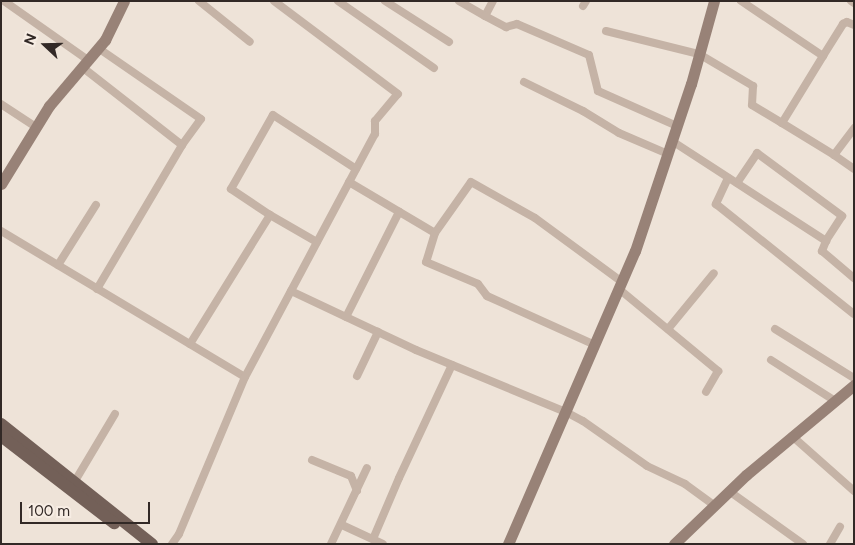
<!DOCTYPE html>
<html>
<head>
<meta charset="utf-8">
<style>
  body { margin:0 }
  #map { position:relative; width:855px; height:545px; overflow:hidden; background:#eee3d8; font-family:Figtree,sans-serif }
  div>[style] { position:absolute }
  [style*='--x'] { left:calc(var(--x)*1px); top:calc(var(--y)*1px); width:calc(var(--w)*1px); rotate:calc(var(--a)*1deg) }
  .street>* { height:8px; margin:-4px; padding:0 4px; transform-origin:4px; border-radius:4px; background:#c5b3a6 }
  .secondary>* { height:11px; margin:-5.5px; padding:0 5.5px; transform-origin:5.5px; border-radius:5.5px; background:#988277 }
  .primary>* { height:12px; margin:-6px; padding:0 6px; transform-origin:6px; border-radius:6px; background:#736058 }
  span { translate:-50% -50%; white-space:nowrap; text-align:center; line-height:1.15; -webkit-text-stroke:4px #f7ede4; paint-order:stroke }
  .frame { position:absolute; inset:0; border:2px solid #322926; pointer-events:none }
  .north { position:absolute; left:20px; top:20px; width:50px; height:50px; -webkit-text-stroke:4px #f7ede4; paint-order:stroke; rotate:291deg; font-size:14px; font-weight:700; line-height:20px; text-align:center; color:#322926 }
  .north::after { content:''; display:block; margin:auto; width:18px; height:22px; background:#322926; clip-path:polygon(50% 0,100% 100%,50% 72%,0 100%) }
  .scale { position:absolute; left:20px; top:502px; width:130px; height:22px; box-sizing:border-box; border:2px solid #322926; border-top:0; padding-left:6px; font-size:15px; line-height:18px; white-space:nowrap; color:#322926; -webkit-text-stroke:4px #f7ede4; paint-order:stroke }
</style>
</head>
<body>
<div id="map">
  <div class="street">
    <div style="--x:4;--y:1;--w:103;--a:35.1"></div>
    <div style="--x:199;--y:1;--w:65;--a:38.8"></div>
    <div style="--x:338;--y:1;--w:117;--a:34.9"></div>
    <div style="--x:385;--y:1;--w:76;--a:32.6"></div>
    <div style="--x:459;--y:1;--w:30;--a:30"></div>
    <div style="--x:485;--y:16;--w:17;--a:-62"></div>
    <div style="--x:851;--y:1;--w:4;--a:34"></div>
    <div style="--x:583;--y:6;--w:6;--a:-59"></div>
    <div style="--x:485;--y:16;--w:24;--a:28"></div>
    <div style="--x:506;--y:27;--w:11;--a:-15"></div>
    <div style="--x:517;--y:24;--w:78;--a:23.3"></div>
    <div style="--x:589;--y:55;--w:37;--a:76"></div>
    <div style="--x:598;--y:91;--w:86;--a:23.9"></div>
    <div style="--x:606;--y:31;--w:96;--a:13.9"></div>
    <div style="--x:699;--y:54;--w:63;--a:30.7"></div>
    <div style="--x:753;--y:86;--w:19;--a:93"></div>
    <div style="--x:752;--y:105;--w:35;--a:31"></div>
    <div style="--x:782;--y:123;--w:79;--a:-58.5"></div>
    <div style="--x:823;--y:56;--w:99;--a:-146.1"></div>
    <div style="--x:823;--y:56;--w:38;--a:-58"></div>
    <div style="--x:843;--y:24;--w:4;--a:-27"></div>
    <div style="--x:847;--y:22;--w:8;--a:23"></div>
    <div style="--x:82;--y:67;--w:127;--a:38"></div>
    <div style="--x:182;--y:145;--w:32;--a:-54"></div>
    <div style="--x:201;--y:119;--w:125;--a:-145.4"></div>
    <div style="--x:524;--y:82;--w:66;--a:26.2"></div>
    <div style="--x:583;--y:111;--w:42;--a:31.4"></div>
    <div style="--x:619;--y:133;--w:53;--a:23.2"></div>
    <div style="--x:1;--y:104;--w:42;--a:33.3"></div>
    <div style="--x:782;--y:123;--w:61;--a:31.6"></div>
    <div style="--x:834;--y:155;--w:34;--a:-53"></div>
    <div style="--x:672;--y:141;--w:184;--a:33"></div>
    <div style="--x:826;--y:241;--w:11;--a:112"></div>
    <div style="--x:822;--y:251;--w:42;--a:40.2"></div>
    <div style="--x:834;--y:155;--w:24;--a:35"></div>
    <div style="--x:728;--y:178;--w:29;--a:115"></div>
    <div style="--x:716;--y:204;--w:176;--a:38.6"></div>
    <div style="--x:349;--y:182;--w:100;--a:30.7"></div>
    <div style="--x:435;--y:233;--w:30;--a:107"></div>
    <div style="--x:426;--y:262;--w:56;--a:22.9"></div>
    <div style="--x:478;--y:284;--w:15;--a:53"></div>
    <div style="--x:487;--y:296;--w:119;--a:24.4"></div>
    <div style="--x:737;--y:183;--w:36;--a:-56"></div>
    <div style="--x:757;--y:153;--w:106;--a:36.5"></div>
    <div style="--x:842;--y:216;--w:30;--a:123"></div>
    <div style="--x:270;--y:215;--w:47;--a:-146.3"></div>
    <div style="--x:231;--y:189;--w:85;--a:-60.4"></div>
    <div style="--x:273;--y:115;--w:99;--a:33"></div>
    <div style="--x:1;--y:231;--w:284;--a:30.9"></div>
    <div style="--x:245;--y:377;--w:276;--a:-61.9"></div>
    <div style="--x:375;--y:134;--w:13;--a:-90"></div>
    <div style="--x:375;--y:121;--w:35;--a:-50"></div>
    <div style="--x:398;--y:94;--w:155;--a:-143.1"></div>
    <div style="--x:435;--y:233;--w:62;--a:-54.8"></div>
    <div style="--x:471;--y:182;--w:73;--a:29.4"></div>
    <div style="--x:535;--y:218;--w:108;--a:36.3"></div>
    <div style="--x:58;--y:265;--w:71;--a:-57.7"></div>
    <div style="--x:97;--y:289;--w:167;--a:-59.4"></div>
    <div style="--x:619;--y:289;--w:129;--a:39.6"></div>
    <div style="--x:718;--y:371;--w:24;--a:120"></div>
    <div style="--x:291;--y:291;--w:138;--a:25.3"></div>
    <div style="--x:416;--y:350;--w:162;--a:22.5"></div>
    <div style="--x:566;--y:412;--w:19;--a:28"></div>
    <div style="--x:583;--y:421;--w:78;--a:35.1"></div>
    <div style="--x:647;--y:466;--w:42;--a:25.3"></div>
    <div style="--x:685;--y:484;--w:36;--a:36"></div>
    <div style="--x:346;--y:317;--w:118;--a:-63.2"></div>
    <div style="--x:668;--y:329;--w:72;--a:-50.6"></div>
    <div style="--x:775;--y:329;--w:93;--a:31.8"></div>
    <div style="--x:190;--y:344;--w:152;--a:-58.2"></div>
    <div style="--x:270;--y:215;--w:54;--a:29.9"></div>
    <div style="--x:771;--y:360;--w:76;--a:32.6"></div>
    <div style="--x:357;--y:376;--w:49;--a:-64.5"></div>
    <div style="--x:792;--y:436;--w:83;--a:41.6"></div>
    <div style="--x:312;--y:460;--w:42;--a:22.3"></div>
    <div style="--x:351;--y:476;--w:16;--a:68"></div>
    <div style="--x:75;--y:481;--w:78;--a:-59.2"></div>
    <div style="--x:729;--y:491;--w:91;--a:35.6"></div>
    <div style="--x:342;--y:525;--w:45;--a:24.9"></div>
    <div style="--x:373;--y:539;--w:66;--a:-66.9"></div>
    <div style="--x:399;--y:478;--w:125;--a:-64.9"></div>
    <div style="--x:172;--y:544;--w:12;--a:-55"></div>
    <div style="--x:179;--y:534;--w:170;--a:-67.2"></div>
    <div style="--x:331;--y:544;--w:84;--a:-64.7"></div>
    <div style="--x:830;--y:544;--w:20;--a:-60"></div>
  </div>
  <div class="secondary">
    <div style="--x:1;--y:184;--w:92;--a:-58.4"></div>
    <div style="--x:49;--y:106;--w:87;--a:-49.7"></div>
    <div style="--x:105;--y:40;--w:43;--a:-64"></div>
    <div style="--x:508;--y:544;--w:319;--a:-66.6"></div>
    <div style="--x:635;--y:251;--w:176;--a:-71.5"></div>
    <div style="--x:691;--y:84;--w:86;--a:-74.5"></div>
    <div style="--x:674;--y:544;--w:100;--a:-43.8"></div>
    <div style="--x:746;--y:475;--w:141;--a:-39.8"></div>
  </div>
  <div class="primary">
    <div style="--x:1;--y:424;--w:193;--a:38.5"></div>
    <div style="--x:1;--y:436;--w:143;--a:37.6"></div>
  </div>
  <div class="frame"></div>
  <div class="north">N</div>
  <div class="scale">100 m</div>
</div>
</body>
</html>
